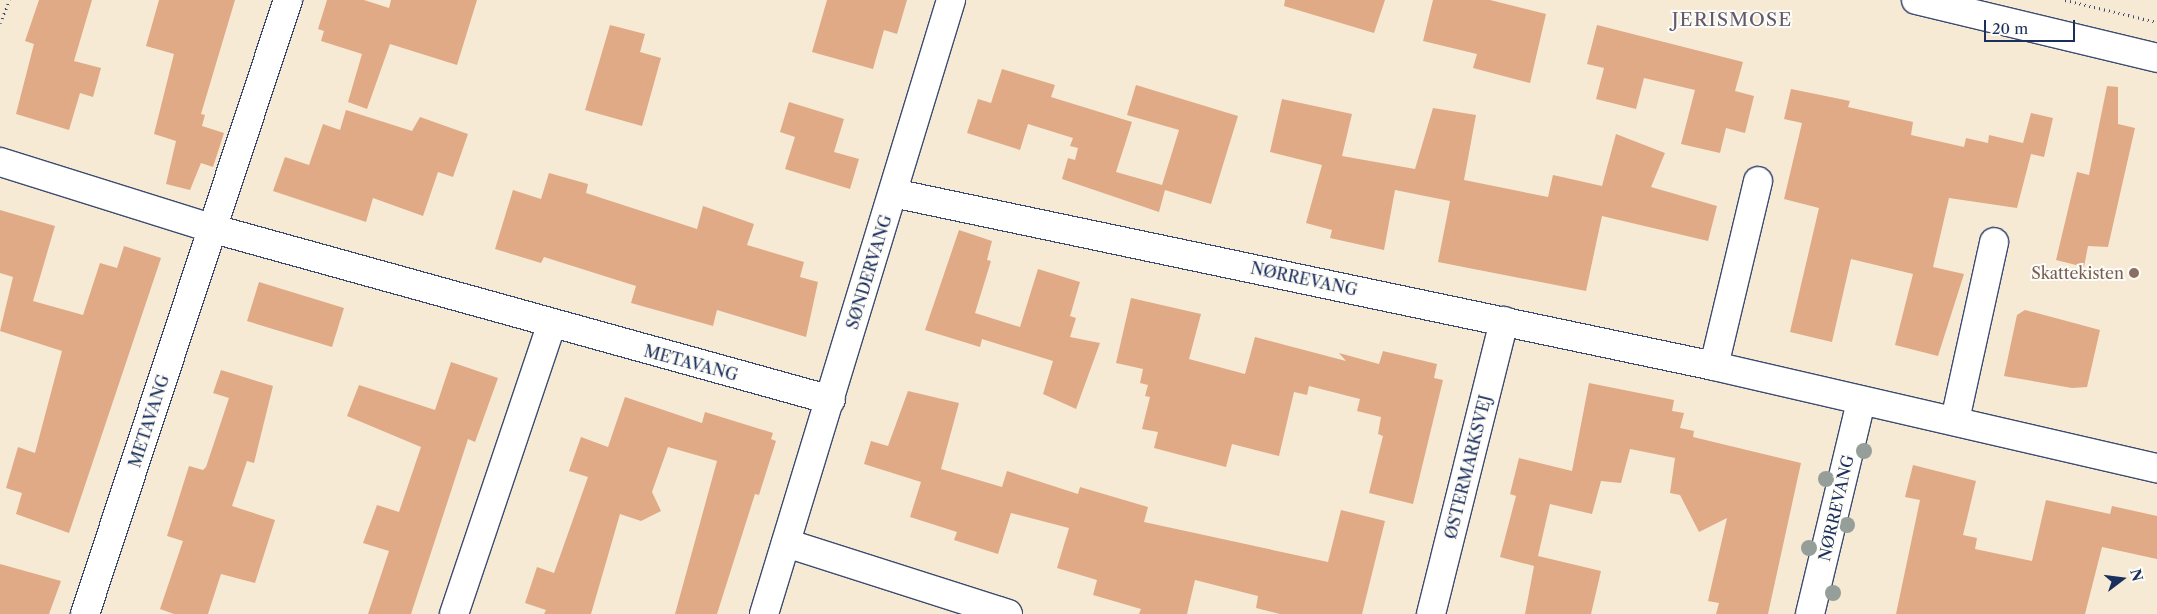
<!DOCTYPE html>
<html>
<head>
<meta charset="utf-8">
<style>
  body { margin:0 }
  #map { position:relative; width:2157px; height:614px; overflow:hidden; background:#f6ead5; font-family:"Libre Caslon Text",serif }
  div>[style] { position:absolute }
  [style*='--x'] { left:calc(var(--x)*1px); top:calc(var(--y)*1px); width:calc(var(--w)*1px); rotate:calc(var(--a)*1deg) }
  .building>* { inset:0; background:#e0aa86 }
  .path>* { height:3px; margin-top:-1.5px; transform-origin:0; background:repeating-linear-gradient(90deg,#3c4b70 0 1px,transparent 0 5px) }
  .roads { filter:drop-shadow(1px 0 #3c4b70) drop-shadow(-1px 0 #3c4b70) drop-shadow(0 1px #3c4b70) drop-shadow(0 -1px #3c4b70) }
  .street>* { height:28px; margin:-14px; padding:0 14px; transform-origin:14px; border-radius:14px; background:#fff }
  .secondary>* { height:28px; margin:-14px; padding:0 14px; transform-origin:14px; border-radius:14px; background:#fff }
  .trees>* { width:16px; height:16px; margin:-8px; border-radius:50%; background:#959e98 }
  .dots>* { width:14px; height:14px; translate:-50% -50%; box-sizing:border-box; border:2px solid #fdfcf7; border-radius:50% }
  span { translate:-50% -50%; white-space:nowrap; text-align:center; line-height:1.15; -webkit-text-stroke:4px #fdfcf7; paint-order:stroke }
  .street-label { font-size:16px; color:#1b2f5e }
  .education-label { font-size:16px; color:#785e54 }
  .right { translate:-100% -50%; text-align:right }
  .quarter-label { font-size:19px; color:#605a6c; letter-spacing:1px }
  .north { position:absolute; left:2097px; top:554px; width:50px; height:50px; -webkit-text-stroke:4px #fdfcf7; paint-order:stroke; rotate:75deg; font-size:14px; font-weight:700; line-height:20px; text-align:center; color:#1b2f5e }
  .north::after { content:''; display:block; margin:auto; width:18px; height:22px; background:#1b2f5e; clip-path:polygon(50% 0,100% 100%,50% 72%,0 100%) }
  .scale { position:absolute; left:1984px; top:20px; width:91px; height:22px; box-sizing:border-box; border:2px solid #1b2f5e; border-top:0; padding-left:6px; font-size:15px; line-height:18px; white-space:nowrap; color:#1b2f5e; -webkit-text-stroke:4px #fdfcf7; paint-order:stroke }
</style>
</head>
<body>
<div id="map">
  <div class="building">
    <div style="clip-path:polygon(39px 0,92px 0,74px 61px,101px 68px,93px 97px,80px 93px,69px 130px,16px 114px,34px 44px,25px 41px)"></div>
    <div style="clip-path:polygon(159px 0,235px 0,201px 114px,205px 115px,202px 126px,224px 133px,213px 167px,201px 163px,190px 190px,166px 184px,176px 141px,154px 134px,174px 54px,146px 46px)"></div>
    <div style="clip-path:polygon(327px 0,364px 0,389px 8px,391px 0,477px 0,457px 65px,390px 44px,367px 109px,348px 102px,362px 54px,321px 41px,324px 31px,318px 29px)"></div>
    <div style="clip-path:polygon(827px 0,907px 0,897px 34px,884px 30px,873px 69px,812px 52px)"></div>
    <div style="clip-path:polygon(1285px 0,1385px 0,1374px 33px,1284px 6px)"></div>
    <div style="clip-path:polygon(1433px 0,1490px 0,1546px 14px,1530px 83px,1473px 68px,1477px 54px,1423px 41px)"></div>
    <div style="clip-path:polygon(610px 25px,645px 34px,640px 52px,661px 58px,642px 126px,585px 110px)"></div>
    <div style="clip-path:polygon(1597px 25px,1743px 62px,1735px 91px,1754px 96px,1745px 133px,1726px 128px,1720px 153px,1681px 144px,1695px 90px,1644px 78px,1636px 109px,1596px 99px,1604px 68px,1587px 64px)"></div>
    <div style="clip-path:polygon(1002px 69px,1055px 85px,1051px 97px,1132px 122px,1116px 172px,1162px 185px,1179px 130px,1127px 115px,1136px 85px,1238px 116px,1211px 204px,1165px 190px,1159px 212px,1062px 179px,1068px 158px,1075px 160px,1078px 148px,1070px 146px,1073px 138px,1028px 124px,1020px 150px,967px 133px,978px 99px,991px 103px)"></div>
    <div style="clip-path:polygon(2107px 86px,2118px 87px,2118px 124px,2135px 128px,2108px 247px,2088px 246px,2084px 267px,2056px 260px,2077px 172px,2089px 175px)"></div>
    <div style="clip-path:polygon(1791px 89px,1850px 101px,1848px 107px,1913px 122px,1911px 135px,1964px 147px,1966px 138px,1988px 143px,1989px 135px,2023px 143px,2031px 113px,2053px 118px,2044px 157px,2031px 154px,2017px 208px,1949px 198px,1933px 267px,1964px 274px,1938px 356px,1895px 345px,1913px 274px,1851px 259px,1832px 342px,1790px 332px,1819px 208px,1784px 199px,1802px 123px,1784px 119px)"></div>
    <div style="clip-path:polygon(1282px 99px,1352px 114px,1342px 156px,1415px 169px,1433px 108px,1476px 115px,1464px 180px,1548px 197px,1553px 175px,1602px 186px,1616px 134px,1665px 153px,1651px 187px,1717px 206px,1708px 241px,1602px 216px,1586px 291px,1438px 262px,1450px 201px,1395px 190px,1384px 250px,1330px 238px,1332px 230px,1306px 223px,1322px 165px,1270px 152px)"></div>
    <div style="clip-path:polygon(789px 102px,844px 119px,834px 152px,859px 159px,850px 189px,785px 169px,795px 137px,780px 132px)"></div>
    <div style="clip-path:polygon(346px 110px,412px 131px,420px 117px,468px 134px,453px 177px,438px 172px,423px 216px,373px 198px,366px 222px,273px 191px,285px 157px,309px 165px,323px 124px,340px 130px)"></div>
    <div style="clip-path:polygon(549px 173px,588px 184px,586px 193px,697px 229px,703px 206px,754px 224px,747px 245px,804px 262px,800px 277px,818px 282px,806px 337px,717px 310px,713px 326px,631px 303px,636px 286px,544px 257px,541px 263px,495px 249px,513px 190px,541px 199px)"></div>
    <div style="clip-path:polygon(0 210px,55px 226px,33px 301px,83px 315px,100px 263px,117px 268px,124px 246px,161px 258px,69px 533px,16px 514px,22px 493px,6px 488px,18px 447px,35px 453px,62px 351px,0 331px,13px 277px,0 273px)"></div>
    <div style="clip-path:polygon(959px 230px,992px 241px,987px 260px,991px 261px,975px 313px,1020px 327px,1038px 269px,1080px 282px,1070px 316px,1076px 318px,1070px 337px,1100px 343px,1076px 409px,1043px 394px,1053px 361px,982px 339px,980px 347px,925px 330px)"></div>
    <div style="clip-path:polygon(259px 282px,344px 308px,332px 347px,247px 321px)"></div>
    <div style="clip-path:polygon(1131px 298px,1201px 314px,1189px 359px,1245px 374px,1255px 337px,1346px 361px,1339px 353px,1379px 364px,1383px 351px,1437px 364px,1434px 378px,1443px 380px,1413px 504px,1369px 493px,1383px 436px,1378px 434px,1381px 417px,1357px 411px,1360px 399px,1309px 386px,1307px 395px,1294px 392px,1279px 456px,1232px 444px,1226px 467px,1154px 448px,1158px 432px,1142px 429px,1150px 397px,1145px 396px,1148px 385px,1140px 383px,1143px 369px,1116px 363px)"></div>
    <div style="clip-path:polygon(2025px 310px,2100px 330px,2087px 387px,2072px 388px,2004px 376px,2017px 315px)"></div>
    <div style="clip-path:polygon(451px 362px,498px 378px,475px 442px,468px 439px,411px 614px,368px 614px,389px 551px,363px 543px,377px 505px,399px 512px,421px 447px,347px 416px,359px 385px,435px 410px)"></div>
    <div style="clip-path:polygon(221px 370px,273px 386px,254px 463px,247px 461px,232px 506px,275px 520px,255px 583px,221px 574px,208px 614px,174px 614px,160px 609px,183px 541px,167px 536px,189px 466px,203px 470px,206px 467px,229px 398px,213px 393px)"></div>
    <div style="clip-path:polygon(1589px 383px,1674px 400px,1672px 411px,1684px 413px,1680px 428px,1694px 431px,1693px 437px,1801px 463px,1768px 614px,1716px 614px,1719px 603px,1708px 601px,1727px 518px,1699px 532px,1680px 495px,1670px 493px,1675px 458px,1630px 449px,1621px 483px,1601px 481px,1592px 514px,1550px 504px,1538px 556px,1601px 571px,1591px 614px,1525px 614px,1534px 566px,1500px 557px,1516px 496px,1510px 494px,1519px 458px,1572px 471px)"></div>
    <div style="clip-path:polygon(908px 391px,959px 403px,941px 469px,1002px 487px,1007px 471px,1078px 494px,1080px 487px,1148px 507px,1144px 522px,1328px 562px,1341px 510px,1385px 521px,1362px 614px,1280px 614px,1256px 608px,1258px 596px,1195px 580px,1187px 614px,1139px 614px,1141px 609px,1093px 595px,1097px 580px,1057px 568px,1069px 528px,1011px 513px,998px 554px,954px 540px,957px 532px,910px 517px,921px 482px,864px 464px,871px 441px,888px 446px)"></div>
    <div style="clip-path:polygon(625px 397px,702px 423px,705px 412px,773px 433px,771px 439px,776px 441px,759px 495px,755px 494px,717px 614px,675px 614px,717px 461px,668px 447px,652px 492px,661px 511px,641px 521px,620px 514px,591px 614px,544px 614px,546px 610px,525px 603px,537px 567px,554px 573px,588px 477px,569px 471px,581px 437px,608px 447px)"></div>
    <div style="clip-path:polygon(1913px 465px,1976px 481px,1963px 535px,1977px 538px,1975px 549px,2032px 561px,2046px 500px,2110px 514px,2112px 506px,2157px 516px,2157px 559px,2102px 547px,2085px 614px,1896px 614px,1920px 500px,1905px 497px)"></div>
    <div style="clip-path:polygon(0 564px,61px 581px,49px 614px,0 614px)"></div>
  </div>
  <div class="path">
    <div style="--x:2065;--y:0;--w:95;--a:13.4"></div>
    <div style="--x:0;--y:23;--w:25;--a:-67"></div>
  </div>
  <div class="roads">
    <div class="street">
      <div style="--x:0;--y:162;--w:224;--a:17.4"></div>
      <div style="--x:214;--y:229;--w:640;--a:15.49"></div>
      <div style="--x:893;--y:193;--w:839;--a:11.9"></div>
      <div style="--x:1714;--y:366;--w:455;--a:13"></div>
      <div style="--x:1714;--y:366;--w:190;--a:-76.6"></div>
      <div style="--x:1955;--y:420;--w:182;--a:-77.6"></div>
      <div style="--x:786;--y:543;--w:233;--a:17.7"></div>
      <div style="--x:85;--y:614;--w:647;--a:-71.71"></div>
      <div style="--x:454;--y:614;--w:305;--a:-71.4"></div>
      <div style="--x:764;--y:614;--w:642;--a:-73.06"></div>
      <div style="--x:1431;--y:614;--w:302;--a:-76"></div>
      <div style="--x:1810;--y:614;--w:218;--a:-76.5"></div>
    </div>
    <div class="secondary">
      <div style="--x:1916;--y:0;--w:248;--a:13.5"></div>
    </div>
  </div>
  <div class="trees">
    <div style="left:1864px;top:451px"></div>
    <div style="left:1826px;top:479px"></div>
    <div style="left:1847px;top:525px"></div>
    <div style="left:1809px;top:548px"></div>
    <div style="left:1833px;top:593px"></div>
  </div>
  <div class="dots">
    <div style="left:2134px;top:273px;background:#8d6e63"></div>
  </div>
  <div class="street-label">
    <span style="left:869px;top:272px;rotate:-73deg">SØNDERVANG</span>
    <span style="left:1304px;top:279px;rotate:12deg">NØRREVANG</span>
    <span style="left:691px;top:363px;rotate:15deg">METAVANG</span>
    <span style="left:149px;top:421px;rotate:-72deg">METAVANG</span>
    <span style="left:1468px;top:467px;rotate:-76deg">ØSTERMARKSVEJ</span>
    <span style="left:1836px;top:508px;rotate:-77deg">NØRREVANG</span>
  </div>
  <div class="education-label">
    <span class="right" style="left:2124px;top:273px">Skattekisten</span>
  </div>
  <div class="quarter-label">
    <span style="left:1732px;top:20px">JERISMOSE</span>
  </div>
  <div class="north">N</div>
  <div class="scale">20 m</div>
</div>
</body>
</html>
